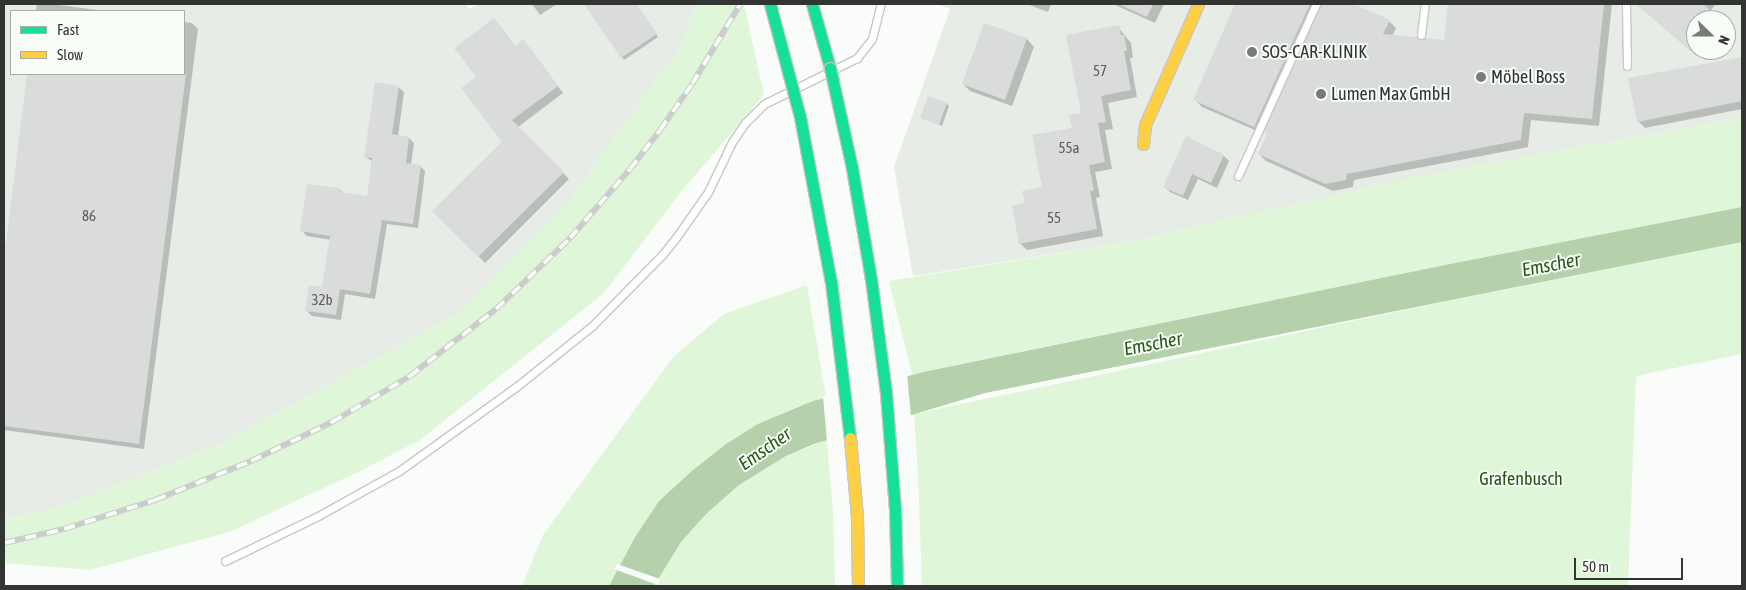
<!DOCTYPE html>
<html>
<head>
<meta charset="utf-8">
<style>
  body { margin:0 }
  #map { position:relative; width:1746px; height:590px; overflow:hidden; background:#f9fcf8; font-family:"Asap Condensed",sans-serif }
  div>[style] { position:absolute }
  [style*='--x'] { left:calc(var(--x)*1px); top:calc(var(--y)*1px); width:calc(var(--w)*1px); rotate:calc(var(--a)*1deg) }
  .built>* { inset:0; background:#e7ede6 }
  .green>* { inset:0; background:#dff6d9 }
  .water>* { inset:0; background:#b4d1ac }
  .pier>* { inset:0; background:#f9fcf8 }
  .shadow>* { inset:0; background:#0003 }
  .building>* { inset:0; background:#dadbdb }
  .roads { filter:drop-shadow(1px 0 #c6c8c5) drop-shadow(-1px 0 #c6c8c5) drop-shadow(0 1px #c6c8c5) drop-shadow(0 -1px #c6c8c5) }
  .lane>* { height:7px; margin:-3.5px; padding:0 3.5px; transform-origin:3.5px; border-radius:3.5px; background:#fefffe }
  .fast>* { height:11px; margin:-5.5px; padding:0 5.5px; transform-origin:5.5px; border-radius:5.5px; background:#16e098 }
  .slow>* { height:11px; margin:-5.5px; padding:0 5.5px; transform-origin:5.5px; border-radius:5.5px; background:#ffcf43 }
  .rail>* { height:5.5px; margin-top:-2.75px; transform-origin:0; background:repeating-linear-gradient(90deg,#f8fdf7 0 11px,#cacbca 0 22px); box-sizing:border-box; border-block:1px solid #cacbca }
  .bridges { filter:drop-shadow(1px 0 #c6c8c5) drop-shadow(-1px 0 #c6c8c5) drop-shadow(0 1px #c6c8c5) drop-shadow(0 -1px #c6c8c5) }
  .fast-bridge>* { height:11px; margin:-5.5px; padding:0 5.5px; transform-origin:5.5px; border-radius:5.5px; background:#16e098 }
  .slow-bridge>* { height:11px; margin:-5.5px; padding:0 5.5px; transform-origin:5.5px; border-radius:5.5px; background:#ffcf43 }
  .dots>* { width:14px; height:14px; translate:-50% -50%; box-sizing:border-box; border:2px solid #f8fdf7; border-radius:50% }
  span { translate:-50% -50%; white-space:nowrap; text-align:center; line-height:1.15; -webkit-text-stroke:4px #f8fdf7; paint-order:stroke }
  .number-label { font-size:15px; color:#5d5e5c }
  .number-label span { -webkit-text-stroke-width:0 }
  .poi-label { font-size:18px; color:#333532 }
  .left { translate:0 -50%; text-align:left }
  .park-label { font-size:18px; color:#235814 }
  .water-label { font-size:19px; color:#265a17; font-style:italic }
  .frame { position:absolute; inset:0; border:5px solid #333532; pointer-events:none }
  .legend { position:absolute; left:10px; top:10px; width:175px; height:65px; box-sizing:border-box; background:#f8fdf7; border:1px solid #a9ada8; margin:0; padding:6px 9px; list-style:none; font-size:15px; color:#333532 }
  .legend li { display:flex; align-items:center; gap:10px; height:25px }
  .legend b { width:25px; border:1px solid #a9ada8 }
  .north { position:absolute; left:1686px; top:10px; width:50px; height:50px; box-sizing:border-box; background:#f8fdf7; border:1px solid #a9ada8; border-radius:50%; rotate:112deg; font-size:14px; font-weight:700; line-height:20px; text-align:center; color:#333532 }
  .north::after { content:''; display:block; margin:auto; width:18px; height:22px; background:#787b77; clip-path:polygon(50% 0,100% 100%,50% 72%,0 100%) }
  .scale { position:absolute; left:1574px; top:558px; width:109px; height:22px; box-sizing:border-box; border:2px solid #333532; border-top:0; padding-left:6px; font-size:15px; line-height:18px; white-space:nowrap; color:#333532; -webkit-text-stroke:4px #f8fdf7; paint-order:stroke }
</style>
</head>
<body>
<div id="map">
  <div class="built">
    <div style="clip-path:polygon(evenodd,4px 4px,467px 4px,468px 9px,479px 4px,698px 4px,680px 47px,567px 204px,463px 311px,223px 443px,56px 509px,4px 519px,4px 4px,11px 11px,184px 11px,184px 74px,11px 74px,11px 11px)"></div>
    <div style="clip-path:polygon(evenodd,937px 4px,1742px 4px,1742px 118px,1437px 173px,1123px 243px,913px 276px,894px 167px,950px 9px,937px 4px,1696px 20px,1726px 20px,1726px 50px,1696px 50px,1696px 20px)"></div>
  </div>
  <div class="green">
    <div style="clip-path:polygon(698px 4px,744px 4px,764px 95px,680px 193px,604px 293px,420px 440px,358px 472px,232px 531px,90px 570px,4px 563px,4px 519px,56px 509px,223px 443px,463px 311px,567px 204px,680px 47px)"></div>
    <div style="clip-path:polygon(1742px 118px,1742px 207px,1445px 265px,912px 374px,889px 281px,1123px 243px,1424px 175px)"></div>
    <div style="clip-path:polygon(1742px 242px,1742px 354px,1636px 376px,1628px 586px,922px 586px,918px 474px,914px 414px,1452px 300px)"></div>
    <div style="clip-path:polygon(807px 285px,826px 397px,726px 444px,693px 470px,659px 501px,635px 537px,609px 586px,522px 586px,543px 535px,674px 356px,724px 314px)"></div>
    <div style="clip-path:polygon(827px 440px,833px 512px,835px 586px,654px 586px,681px 542px,706px 514px,739px 485px,786px 456px)"></div>
  </div>
  <div class="water">
    <div style="clip-path:polygon(1742px 207px,1742px 242px,985px 393px,814px 444px,786px 456px,739px 485px,706px 514px,681px 542px,654px 586px,609px 586px,635px 537px,659px 501px,693px 470px,726px 444px,758px 424px,813px 401px,923px 372px,1445px 265px)"></div>
  </div>
  <div class="pier">
    <div style="clip-path:polygon(907px 373px,911px 417px,827px 442px,823px 396px)"></div>
    <div style="clip-path:polygon(617px 564px,660px 579px,658px 585px,614px 569px)"></div>
  </div>
  <div class="shadow">
    <div style="clip-path:polygon(37px 4px,52px 4px,105px 11px,36px 11px)"></div>
    <div style="clip-path:polygon(532px 4px,557px 4px,540px 15px)"></div>
    <div style="clip-path:polygon(585px 4px,636px 4px,658px 37px,624px 60px)"></div>
    <div style="clip-path:polygon(1027px 4px,1051px 4px,1048px 12px)"></div>
    <div style="clip-path:polygon(1113px 4px,1164px 4px,1155px 23px)"></div>
    <div style="clip-path:polygon(1237px 4px,1351px 4px,1389px 21px,1396px 28px,1392px 36px,1421px 42px,1445px 41px,1450px 4px,1612px 4px,1599px 126px,1531px 120px,1528px 147px,1354px 180px,1353px 187px,1333px 191px,1266px 161px,1259px 154px,1322px 8px,1318px 9px,1262px 133px,1202px 107px,1195px 100px)"></div>
    <div style="clip-path:polygon(1637px 4px,1716px 4px,1710px 11px,1720px 20px,1696px 20px,1696px 50px,1703px 50px,1697px 56px)"></div>
    <div style="clip-path:polygon(184px 22px,192px 23px,198px 29px,144px 449px,4px 430px,4px 244px,7px 245px,28px 74px,184px 74px)"></div>
    <div style="clip-path:polygon(985px 24px,1027px 39px,1034px 47px,1012px 106px,970px 91px,963px 84px)"></div>
    <div style="clip-path:polygon(500px 26px,515px 46px,529px 47px,563px 93px,518px 127px,569px 179px,485px 263px,434px 211px,503px 142px,477px 77px)"></div>
    <div style="clip-path:polygon(1118px 27px,1131px 43px,1133px 58px,1130px 58px,1137px 97px,1108px 103px,1113px 129px,1105px 130px,1112px 169px,1095px 172px,1100px 197px,1096px 198px,1103px 236px,1027px 250px,1020px 243px,1026px 204px,1043px 188px,1082px 114px)"></div>
    <div style="clip-path:polygon(1742px 58px,1742px 109px,1645px 128px,1638px 121px,1630px 79px)"></div>
    <div style="clip-path:polygon(398px 87px,404px 92px,398px 136px,409px 138px,414px 143px,411px 165px,420px 166px,425px 171px,418px 228px,387px 224px,375px 299px,345px 294px,341px 320px,312px 316px,306px 310px,324px 288px,331px 240px,307px 236px,302px 231px,340px 190px,344px 194px,368px 197px,373px 162px,366px 157px)"></div>
    <div style="clip-path:polygon(947px 104px,949px 106px,942px 126px,921px 118px)"></div>
    <div style="clip-path:polygon(1187px 138px,1224px 156px,1229px 161px,1217px 188px,1198px 179px,1188px 200px,1170px 192px,1165px 187px)"></div>
  </div>
  <div class="building">
    <div style="clip-path:polygon(584px 4px,637px 4px,657px 34px,621px 58px)"></div>
    <div style="clip-path:polygon(1118px 4px,1153px 4px,1147px 17px)"></div>
    <div style="clip-path:polygon(1235px 4px,1310px 4px,1254px 127px,1193px 100px)"></div>
    <div style="clip-path:polygon(1321px 4px,1354px 4px,1390px 20px,1383px 34px,1416px 37px,1421px 40px,1425px 38px,1444px 40px,1448px 4px,1604px 4px,1592px 119px,1524px 113px,1521px 140px,1347px 174px,1346px 180px,1325px 184px,1258px 154px,1267px 133px,1264px 131px)"></div>
    <div style="clip-path:polygon(1636px 4px,1703px 4px,1722px 20px,1696px 20px,1696px 42px,1689px 50px)"></div>
    <div style="clip-path:polygon(494px 18px,515px 46px,523px 39px,558px 86px,512px 120px,564px 172px,478px 257px,432px 211px,502px 142px,461px 88px,476px 77px,454px 48px)"></div>
    <div style="clip-path:polygon(984px 23px,1027px 38px,1005px 100px,962px 84px)"></div>
    <div style="clip-path:polygon(1119px 25px,1121px 35px,1124px 35px,1127px 51px,1124px 51px,1131px 90px,1101px 96px,1106px 122px,1098px 123px,1105px 162px,1089px 165px,1094px 190px,1090px 191px,1097px 229px,1019px 244px,1012px 206px,1025px 203px,1022px 191px,1042px 187px,1032px 135px,1072px 128px,1069px 115px,1081px 113px,1066px 35px)"></div>
    <div style="clip-path:polygon(1742px 57px,1742px 101px,1637px 122px,1628px 78px)"></div>
    <div style="clip-path:polygon(27px 74px,186px 74px,139px 444px,4px 426px,4px 243px,6px 243px)"></div>
    <div style="clip-path:polygon(375px 82px,399px 86px,392px 134px,409px 137px,406px 163px,421px 165px,413px 224px,382px 220px,370px 294px,340px 289px,336px 315px,305px 311px,309px 285px,322px 287px,330px 236px,300px 231px,307px 184px,340px 188px,340px 192px,367px 196px,372px 158px,364px 157px)"></div>
    <div style="clip-path:polygon(928px 96px,947px 103px,939px 125px,920px 118px)"></div>
    <div style="clip-path:polygon(1186px 136px,1224px 155px,1211px 183px,1192px 174px,1183px 196px,1163px 187px)"></div>
  </div>
  <div class="roads">
    <div class="lane">
      <div style="--x:1626;--y:4;--w:62;--a:89.1"></div>
      <div style="--x:1421;--y:35;--w:31;--a:-83"></div>
      <div style="--x:1238;--y:176;--w:189;--a:-65.6"></div>
      <div style="--x:225;--y:561;--w:103;--a:-25.8"></div>
      <div style="--x:318;--y:516;--w:93;--a:-29.1"></div>
      <div style="--x:399;--y:471;--w:144;--a:-35.7"></div>
      <div style="--x:516;--y:387;--w:97;--a:-38.8"></div>
      <div style="--x:592;--y:326;--w:100;--a:-45.4"></div>
      <div style="--x:662;--y:255;--w:21;--a:-51"></div>
      <div style="--x:675;--y:239;--w:57;--a:-54.9"></div>
      <div style="--x:708;--y:192;--w:55;--a:-64.4"></div>
      <div style="--x:732;--y:142;--w:23;--a:-56"></div>
      <div style="--x:745;--y:123;--w:27;--a:-45"></div>
      <div style="--x:764;--y:104;--w:104;--a:-26.3"></div>
      <div style="--x:857;--y:58;--w:24;--a:-52"></div>
      <div style="--x:872;--y:39;--w:36;--a:-76"></div>
    </div>
    <div class="fast">
      <div style="--x:812;--y:4;--w:66;--a:74.3"></div>
    </div>
    <div class="slow">
      <div style="--x:1143;--y:144;--w:19;--a:-84"></div>
      <div style="--x:1145;--y:125;--w:132;--a:-66.3"></div>
    </div>
  </div>
  <div class="rail">
    <div style="--x:4;--y:543;--w:62;--a:-13.1"></div>
    <div style="--x:64;--y:529;--w:96;--a:-17.7"></div>
    <div style="--x:155;--y:500;--w:104;--a:-22.1"></div>
    <div style="--x:251;--y:461;--w:90;--a:-25.7"></div>
    <div style="--x:332;--y:422;--w:91;--a:-30.5"></div>
    <div style="--x:410;--y:376;--w:109;--a:-37.9"></div>
    <div style="--x:496;--y:309;--w:103;--a:-43.8"></div>
    <div style="--x:570;--y:238;--w:91;--a:-49"></div>
    <div style="--x:630;--y:169;--w:49;--a:-52.4"></div>
    <div style="--x:660;--y:130;--w:56;--a:-55.2"></div>
    <div style="--x:692;--y:84;--w:93;--a:-59"></div>
  </div>
  <div class="bridges">
    <div class="fast-bridge">
      <div style="--x:770;--y:4;--w:117;--a:75.1"></div>
      <div style="--x:800;--y:117;--w:168;--a:79.4"></div>
      <div style="--x:831;--y:282;--w:157;--a:83.1"></div>
      <div style="--x:830;--y:68;--w:102;--a:77.6"></div>
      <div style="--x:852;--y:168;--w:113;--a:80.3"></div>
      <div style="--x:871;--y:279;--w:115;--a:82.5"></div>
      <div style="--x:886;--y:393;--w:116;--a:85.6"></div>
      <div style="--x:895;--y:509;--w:77;--a:88.5"></div>
    </div>
    <div class="slow-bridge">
      <div style="--x:850;--y:438;--w:78;--a:84.9"></div>
      <div style="--x:857;--y:516;--w:70;--a:89.2"></div>
    </div>
  </div>
  <div class="dots">
    <div style="left:1252px;top:52px;background:#787b77"></div>
    <div style="left:1481px;top:77px;background:#787b77"></div>
    <div style="left:1321px;top:94px;background:#787b77"></div>
  </div>
  <div class="number-label">
    <span style="left:1100px;top:71px">57</span>
    <span style="left:1069px;top:148px">55a</span>
    <span style="left:89px;top:216px">86</span>
    <span style="left:1054px;top:218px">55</span>
    <span style="left:322px;top:300px">32b</span>
  </div>
  <div class="poi-label">
    <span class="left" style="left:1262px;top:52px">SOS-CAR-KLINIK</span>
    <span class="left" style="left:1491px;top:77px">Möbel Boss</span>
    <span class="left" style="left:1331px;top:94px">Lumen Max GmbH</span>
  </div>
  <div class="park-label">
    <span style="left:1521px;top:479px">Grafenbusch</span>
  </div>
  <div class="water-label">
    <span style="left:1551px;top:265px;rotate:-11deg">Emscher</span>
    <span style="left:1153px;top:344px;rotate:-11deg">Emscher</span>
    <span style="left:765px;top:449px;rotate:-35deg">Emscher</span>
  </div>
  <div class="frame"></div>
  <ul class="legend">
  <li><b style="height:6px;background:#16e098"></b>Fast</li>
  <li><b style="height:6px;background:#ffcf43"></b>Slow</li>
  </ul>
  <div class="north">N</div>
  <div class="scale">50 m</div>
</div>
</body>
</html>
